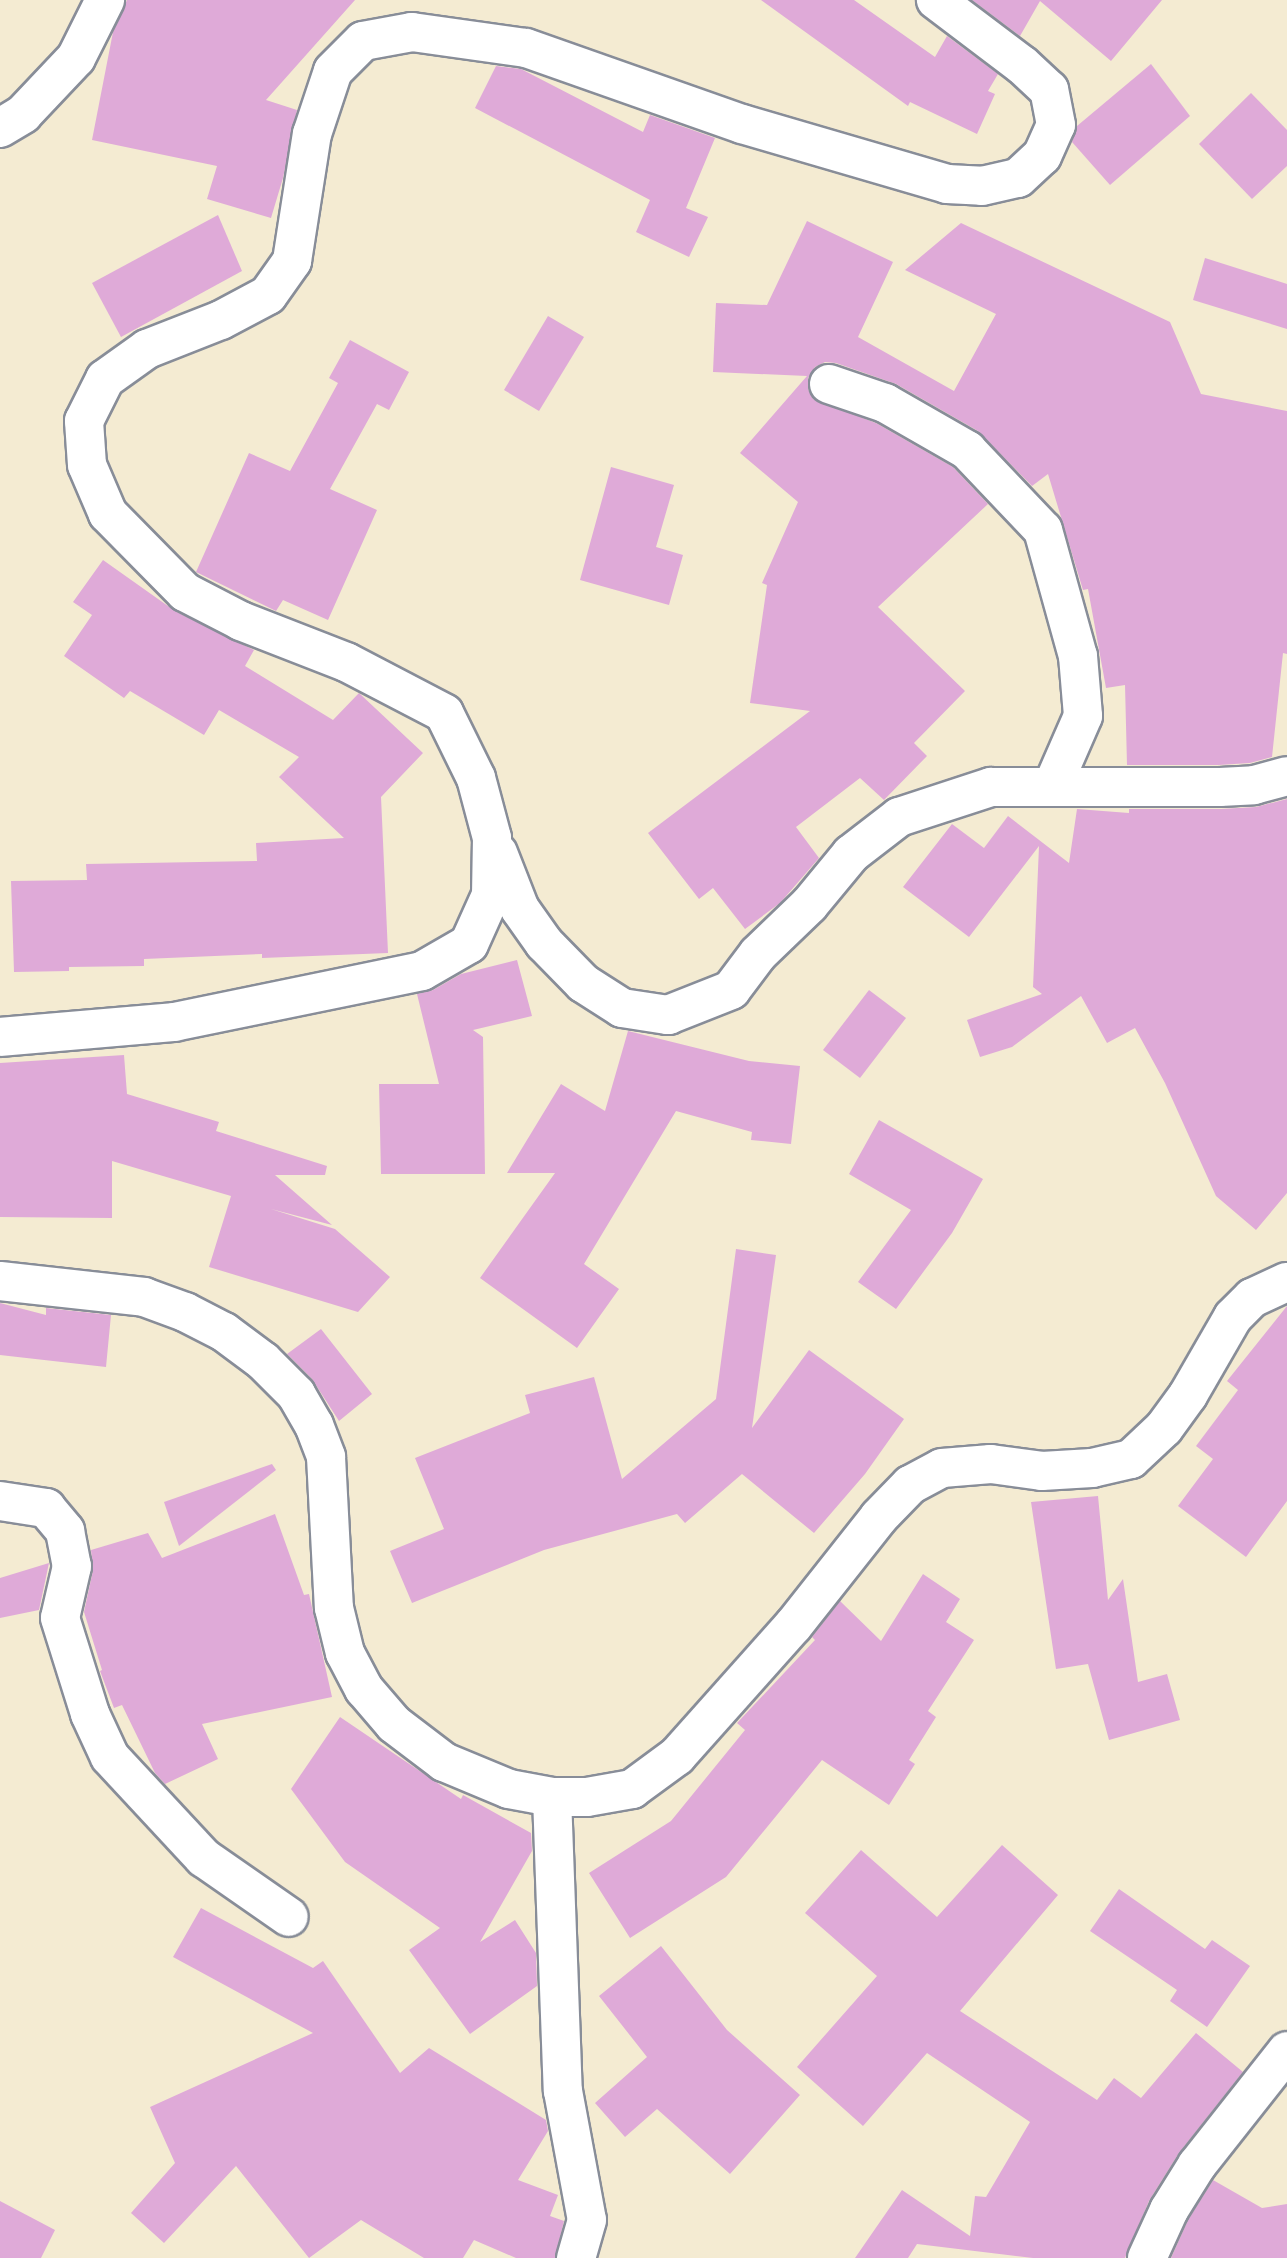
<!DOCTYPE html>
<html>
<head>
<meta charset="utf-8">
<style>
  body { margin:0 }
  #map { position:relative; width:1287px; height:2258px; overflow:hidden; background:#f4ebd2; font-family:Sriracha,sans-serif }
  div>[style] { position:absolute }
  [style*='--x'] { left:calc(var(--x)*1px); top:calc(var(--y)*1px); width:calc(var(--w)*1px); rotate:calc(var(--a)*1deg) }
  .building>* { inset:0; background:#dfaad8 }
  .roads { filter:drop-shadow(2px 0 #888d98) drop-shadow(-2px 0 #888d98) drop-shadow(0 2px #888d98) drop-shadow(0 -2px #888d98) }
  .minor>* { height:38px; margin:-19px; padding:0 19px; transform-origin:19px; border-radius:19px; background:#fff }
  span { translate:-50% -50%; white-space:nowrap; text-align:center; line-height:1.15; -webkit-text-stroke:5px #fcf5e5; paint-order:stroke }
</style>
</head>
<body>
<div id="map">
  <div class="building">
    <div style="clip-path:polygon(127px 0,355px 0,266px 100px,297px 110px,283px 178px,271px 218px,207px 199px,217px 166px,92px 140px,113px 32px)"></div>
    <div style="clip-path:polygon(761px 0,854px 0,935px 57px,947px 36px,998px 74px,988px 91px,995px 94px,977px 134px,910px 102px,908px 106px)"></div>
    <div style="clip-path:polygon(972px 0,1162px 0,1111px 61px,1040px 1px,1020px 36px)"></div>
    <div style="clip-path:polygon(1151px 64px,1190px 116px,1110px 185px,1072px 142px,1077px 126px)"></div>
    <div style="clip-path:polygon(496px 66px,521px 69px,643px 132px,650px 115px,715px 138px,686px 208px,708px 217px,689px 257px,636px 232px,650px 200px,475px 108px)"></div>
    <div style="clip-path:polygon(1251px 93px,1287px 130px,1287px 166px,1252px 199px,1199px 144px)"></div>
    <div style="clip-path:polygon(218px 215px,242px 271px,121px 337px,92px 283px)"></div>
    <div style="clip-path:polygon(807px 221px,893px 262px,858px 337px,954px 391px,996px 314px,905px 270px,961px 223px,1170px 322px,1201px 394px,1287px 411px,1287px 654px,1283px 653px,1272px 757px,1250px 763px,1219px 765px,1127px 765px,1125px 685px,1106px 688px,1088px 589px,1083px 590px,1048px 474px,1032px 486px,978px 431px,896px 384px,836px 363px,825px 362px,815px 367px,808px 378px,808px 389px,813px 399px,876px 423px,953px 467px,988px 504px,878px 607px,965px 691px,914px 743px,927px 756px,884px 800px,860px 778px,796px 827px,819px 858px,780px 903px,745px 929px,713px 888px,699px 899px,648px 833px,810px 711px,750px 703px,767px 585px,762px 583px,798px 502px,740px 453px,807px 376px,713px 372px,716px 303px,767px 305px)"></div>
    <div style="clip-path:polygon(1205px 258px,1287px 284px,1287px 329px,1193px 300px)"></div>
    <div style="clip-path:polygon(548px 316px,584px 337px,539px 411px,504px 390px)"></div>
    <div style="clip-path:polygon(350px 340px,409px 372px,389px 410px,377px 404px,330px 489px,377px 510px,328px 620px,283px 600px,276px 611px,196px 572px,249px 453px,290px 471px,338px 383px,329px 378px)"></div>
    <div style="clip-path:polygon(611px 467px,674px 485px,656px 547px,683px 555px,669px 605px,580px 580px)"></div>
    <div style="clip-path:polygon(103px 560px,175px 611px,254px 650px,245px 666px,333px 720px,359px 693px,423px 753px,381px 797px,388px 953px,262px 958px,262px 954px,144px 959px,144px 966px,69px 967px,69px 971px,14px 972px,11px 881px,87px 880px,86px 864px,257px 861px,256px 843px,344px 838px,279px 777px,299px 757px,219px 710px,204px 735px,130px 691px,124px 698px,64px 656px,92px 615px,73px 602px)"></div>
    <div style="clip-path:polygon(1287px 799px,1287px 1193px,1256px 1230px,1216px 1196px,1165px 1083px,1135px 1028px,1107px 1043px,1081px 996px,1012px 1047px,980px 1057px,967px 1020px,1042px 994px,1033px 987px,1039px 846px,969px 937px,903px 887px,952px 824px,984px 848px,1008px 816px,1069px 863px,1077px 809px,1129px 813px,1129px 809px,1221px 809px,1256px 807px)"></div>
    <div style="clip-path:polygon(517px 960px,532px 1016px,473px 1030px,483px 1037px,485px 1174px,381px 1174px,379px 1084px,439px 1084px,417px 994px,433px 990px,461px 974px)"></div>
    <div style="clip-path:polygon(869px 990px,906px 1018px,860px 1078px,823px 1050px)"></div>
    <div style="clip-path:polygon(628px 1031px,749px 1061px,800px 1066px,791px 1144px,751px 1140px,752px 1132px,676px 1111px,584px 1264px,619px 1289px,577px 1348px,480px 1278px,555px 1173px,507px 1173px,561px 1084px,605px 1111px)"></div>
    <div style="clip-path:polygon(124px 1055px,127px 1094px,219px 1122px,216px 1131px,327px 1166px,325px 1175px,275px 1175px,332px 1225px,271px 1209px,335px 1229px,390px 1277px,358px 1312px,209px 1267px,231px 1196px,112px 1161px,112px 1218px,0 1217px,0 1063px)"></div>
    <div style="clip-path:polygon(879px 1120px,983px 1179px,952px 1233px,896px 1309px,858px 1282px,911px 1210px,849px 1174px)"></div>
    <div style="clip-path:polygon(736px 1249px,776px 1255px,752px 1428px,809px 1350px,904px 1419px,865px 1474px,814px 1533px,742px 1474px,685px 1523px,677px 1514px,544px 1550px,412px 1603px,390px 1551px,444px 1529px,415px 1458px,530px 1413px,525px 1395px,594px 1377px,622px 1479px,716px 1399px)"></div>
    <div style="clip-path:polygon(0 1303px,46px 1315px,46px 1308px,111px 1315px,106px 1367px,0 1355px)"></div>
    <div style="clip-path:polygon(1287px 1306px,1287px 1501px,1246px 1557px,1178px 1506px,1213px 1459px,1196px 1446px,1238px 1390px,1227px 1381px)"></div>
    <div style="clip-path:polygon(321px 1329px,372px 1394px,339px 1421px,312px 1379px,287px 1354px)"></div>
    <div style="clip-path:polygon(272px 1464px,276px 1470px,179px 1546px,164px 1502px)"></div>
    <div style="clip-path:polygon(1098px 1496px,1108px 1600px,1123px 1579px,1138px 1682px,1167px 1674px,1180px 1720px,1109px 1740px,1088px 1664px,1056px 1669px,1031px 1502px)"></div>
    <div style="clip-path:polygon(275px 1514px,304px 1595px,309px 1594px,332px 1697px,202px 1724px,218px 1759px,165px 1784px,155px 1773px,122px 1705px,114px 1708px,100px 1671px,102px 1670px,84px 1612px,93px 1570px,91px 1550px,148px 1533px,162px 1558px)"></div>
    <div style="clip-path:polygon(49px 1563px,39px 1610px,0 1618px,0 1578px)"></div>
    <div style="clip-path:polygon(923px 1574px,960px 1599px,946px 1622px,974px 1640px,928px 1711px,936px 1717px,909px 1760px,915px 1764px,889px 1805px,822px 1760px,726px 1877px,630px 1938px,589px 1873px,671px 1821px,745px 1730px,737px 1723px,815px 1640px,812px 1637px,840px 1601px,881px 1641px)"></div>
    <div style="clip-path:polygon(340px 1717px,461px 1799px,463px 1795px,531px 1833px,532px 1851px,480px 1942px,515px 1920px,536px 1953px,537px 1986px,470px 2034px,409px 1950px,440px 1928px,345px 1862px,291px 1789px)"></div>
    <div style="clip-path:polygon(1002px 1845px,1058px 1895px,960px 2011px,1097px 2100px,1114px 2078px,1141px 2098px,1196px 2033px,1243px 2072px,1179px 2153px,1149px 2201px,1125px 2258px,1033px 2258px,917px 2244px,908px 2258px,855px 2258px,902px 2190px,970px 2236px,975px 2196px,986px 2197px,1030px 2122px,927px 2053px,863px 2126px,797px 2067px,877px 1976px,805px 1913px,861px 1850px,937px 1917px)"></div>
    <div style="clip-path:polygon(1119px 1889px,1205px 1949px,1212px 1940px,1250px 1966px,1207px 2027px,1170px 2001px,1177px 1990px,1090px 1931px)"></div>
    <div style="clip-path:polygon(201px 1908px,313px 1968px,323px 1961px,400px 2073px,429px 2048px,546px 2120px,548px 2131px,518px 2180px,558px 2195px,550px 2216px,564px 2221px,555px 2258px,516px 2258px,474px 2240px,463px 2258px,424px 2258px,361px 2220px,309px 2258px,236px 2166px,164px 2243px,131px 2213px,175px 2163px,150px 2107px,313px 2033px,173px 1957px)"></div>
    <div style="clip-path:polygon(661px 1946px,727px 2030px,800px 2095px,730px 2174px,657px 2109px,625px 2137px,595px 2103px,647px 2057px,599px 1996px)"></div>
    <div style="clip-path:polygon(1213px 2180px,1262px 2208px,1287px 2204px,1287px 2258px,1171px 2258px,1188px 2220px)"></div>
    <div style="clip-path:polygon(0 2201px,55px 2230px,41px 2258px,0 2258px)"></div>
  </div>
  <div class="roads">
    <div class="minor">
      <div style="--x:0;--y:128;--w:27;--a:-31"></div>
      <div style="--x:23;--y:114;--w:77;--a:-46.6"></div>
      <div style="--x:76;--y:58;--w:65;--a:-63.4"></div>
      <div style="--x:829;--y:384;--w:59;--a:18.7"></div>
      <div style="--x:885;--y:403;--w:95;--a:29.8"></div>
      <div style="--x:967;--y:450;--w:110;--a:46.5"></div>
      <div style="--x:1043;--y:530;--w:131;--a:74.5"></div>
      <div style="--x:1078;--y:656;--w:60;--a:85.2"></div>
      <div style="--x:1083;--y:716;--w:77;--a:113.6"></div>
      <div style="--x:498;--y:853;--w:60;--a:68.6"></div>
      <div style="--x:520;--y:909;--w:42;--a:54.8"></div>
      <div style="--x:544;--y:943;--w:56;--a:45.7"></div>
      <div style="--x:583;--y:983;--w:46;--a:32.7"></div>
      <div style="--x:622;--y:1008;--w:47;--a:8.7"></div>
      <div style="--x:668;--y:1015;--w:68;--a:-21.6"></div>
      <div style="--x:731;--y:990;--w:45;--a:-53.1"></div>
      <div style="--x:758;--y:954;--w:71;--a:-43.9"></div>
      <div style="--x:809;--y:905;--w:66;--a:-50.5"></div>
      <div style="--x:851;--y:854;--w:61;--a:-37.6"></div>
      <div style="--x:899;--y:817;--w:97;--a:-18.1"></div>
      <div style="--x:991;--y:787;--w:229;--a:0"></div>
      <div style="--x:1220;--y:787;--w:34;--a:-3"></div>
      <div style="--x:1254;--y:785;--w:34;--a:-15"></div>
      <div style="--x:0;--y:1037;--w:175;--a:-4.9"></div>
      <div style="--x:174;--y:1022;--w:253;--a:-11.6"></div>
      <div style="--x:422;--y:971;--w:54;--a:-29.9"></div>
      <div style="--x:469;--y:944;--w:54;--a:-65.8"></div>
      <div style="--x:491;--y:895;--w:57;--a:-89"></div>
      <div style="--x:492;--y:838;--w:62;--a:-104.9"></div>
      <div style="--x:476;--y:778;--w:72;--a:-116.2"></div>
      <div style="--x:444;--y:713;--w:110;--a:-152.5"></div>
      <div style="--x:346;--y:662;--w:113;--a:-158.7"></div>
      <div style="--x:241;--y:621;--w:63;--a:-152.6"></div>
      <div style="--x:185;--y:592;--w:110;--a:-134.6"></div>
      <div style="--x:108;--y:514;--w:53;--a:-113.2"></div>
      <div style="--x:87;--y:465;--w:44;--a:-93.9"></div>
      <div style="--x:84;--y:421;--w:47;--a:-63.4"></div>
      <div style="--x:105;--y:379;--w:52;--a:-35.5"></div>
      <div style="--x:147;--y:349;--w:79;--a:-21.4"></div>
      <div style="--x:221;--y:320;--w:53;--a:-28"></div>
      <div style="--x:268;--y:295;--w:42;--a:-54.8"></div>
      <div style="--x:292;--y:261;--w:129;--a:-81.1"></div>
      <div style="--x:312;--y:134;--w:66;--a:-71.6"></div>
      <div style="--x:333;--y:71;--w:42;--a:-45"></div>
      <div style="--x:363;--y:41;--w:50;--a:-10.4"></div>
      <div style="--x:412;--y:32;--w:115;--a:8"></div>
      <div style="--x:526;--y:48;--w:229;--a:19.4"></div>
      <div style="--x:742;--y:124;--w:214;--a:16.3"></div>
      <div style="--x:947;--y:184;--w:35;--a:3"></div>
      <div style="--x:982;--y:186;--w:37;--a:-13"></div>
      <div style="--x:1018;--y:178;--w:33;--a:-43"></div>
      <div style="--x:1042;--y:156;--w:34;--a:-66"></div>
      <div style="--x:1056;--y:125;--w:36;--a:-101"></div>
      <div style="--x:1049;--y:90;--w:37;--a:-137"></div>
      <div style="--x:1022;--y:65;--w:108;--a:-142.9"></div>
      <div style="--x:0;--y:1281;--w:145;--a:6.3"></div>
      <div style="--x:144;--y:1297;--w:44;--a:20.1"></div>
      <div style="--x:185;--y:1312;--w:44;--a:27.1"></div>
      <div style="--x:224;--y:1332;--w:49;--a:36.6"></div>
      <div style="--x:263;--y:1361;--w:47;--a:45"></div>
      <div style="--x:296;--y:1394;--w:36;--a:60"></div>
      <div style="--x:314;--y:1425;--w:34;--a:69"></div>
      <div style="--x:326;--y:1457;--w:151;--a:87"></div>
      <div style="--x:334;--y:1608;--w:46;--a:76.3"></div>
      <div style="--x:345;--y:1653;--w:41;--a:62.2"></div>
      <div style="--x:364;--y:1689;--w:46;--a:49.4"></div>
      <div style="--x:394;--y:1724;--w:63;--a:37.2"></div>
      <div style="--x:444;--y:1762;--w:70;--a:22.6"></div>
      <div style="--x:509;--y:1789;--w:44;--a:10.5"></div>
      <div style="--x:552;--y:1797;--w:35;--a:0"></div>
      <div style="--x:587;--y:1797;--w:46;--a:-10.1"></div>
      <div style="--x:632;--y:1789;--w:56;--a:-36.3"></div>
      <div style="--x:677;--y:1756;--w:174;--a:-48.3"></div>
      <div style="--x:793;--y:1626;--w:139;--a:-51.7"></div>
      <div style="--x:879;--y:1517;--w:45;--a:-45.9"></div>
      <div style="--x:910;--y:1485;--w:36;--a:-28"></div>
      <div style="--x:942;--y:1468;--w:49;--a:-4.7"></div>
      <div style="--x:991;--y:1464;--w:51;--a:7.8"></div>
      <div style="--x:1042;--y:1471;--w:50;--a:-3.4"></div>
      <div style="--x:1092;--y:1468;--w:40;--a:-13"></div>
      <div style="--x:1131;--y:1459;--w:45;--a:-43.2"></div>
      <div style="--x:1164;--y:1428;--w:41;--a:-54"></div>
      <div style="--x:1188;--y:1395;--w:90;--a:-60"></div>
      <div style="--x:1233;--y:1317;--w:27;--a:-45"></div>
      <div style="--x:1252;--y:1298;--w:38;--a:-25"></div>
      <div style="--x:0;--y:1501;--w:47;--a:8.7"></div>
      <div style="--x:46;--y:1508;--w:30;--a:50"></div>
      <div style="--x:65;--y:1531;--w:36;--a:79"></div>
      <div style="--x:72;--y:1566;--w:53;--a:103"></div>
      <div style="--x:60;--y:1618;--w:101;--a:72.6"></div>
      <div style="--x:90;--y:1714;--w:47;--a:65.1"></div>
      <div style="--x:110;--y:1757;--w:138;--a:47.1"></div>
      <div style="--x:204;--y:1858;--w:103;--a:34.8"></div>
      <div style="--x:552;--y:1797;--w:294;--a:87.9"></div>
      <div style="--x:563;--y:2091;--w:131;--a:79.5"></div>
      <div style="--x:587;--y:2220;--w:40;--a:106"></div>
      <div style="--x:1147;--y:2258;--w:53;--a:-65.4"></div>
      <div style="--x:1169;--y:2210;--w:53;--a:-58.1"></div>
      <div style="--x:1197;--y:2165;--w:145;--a:-51.7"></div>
    </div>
  </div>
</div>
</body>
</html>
